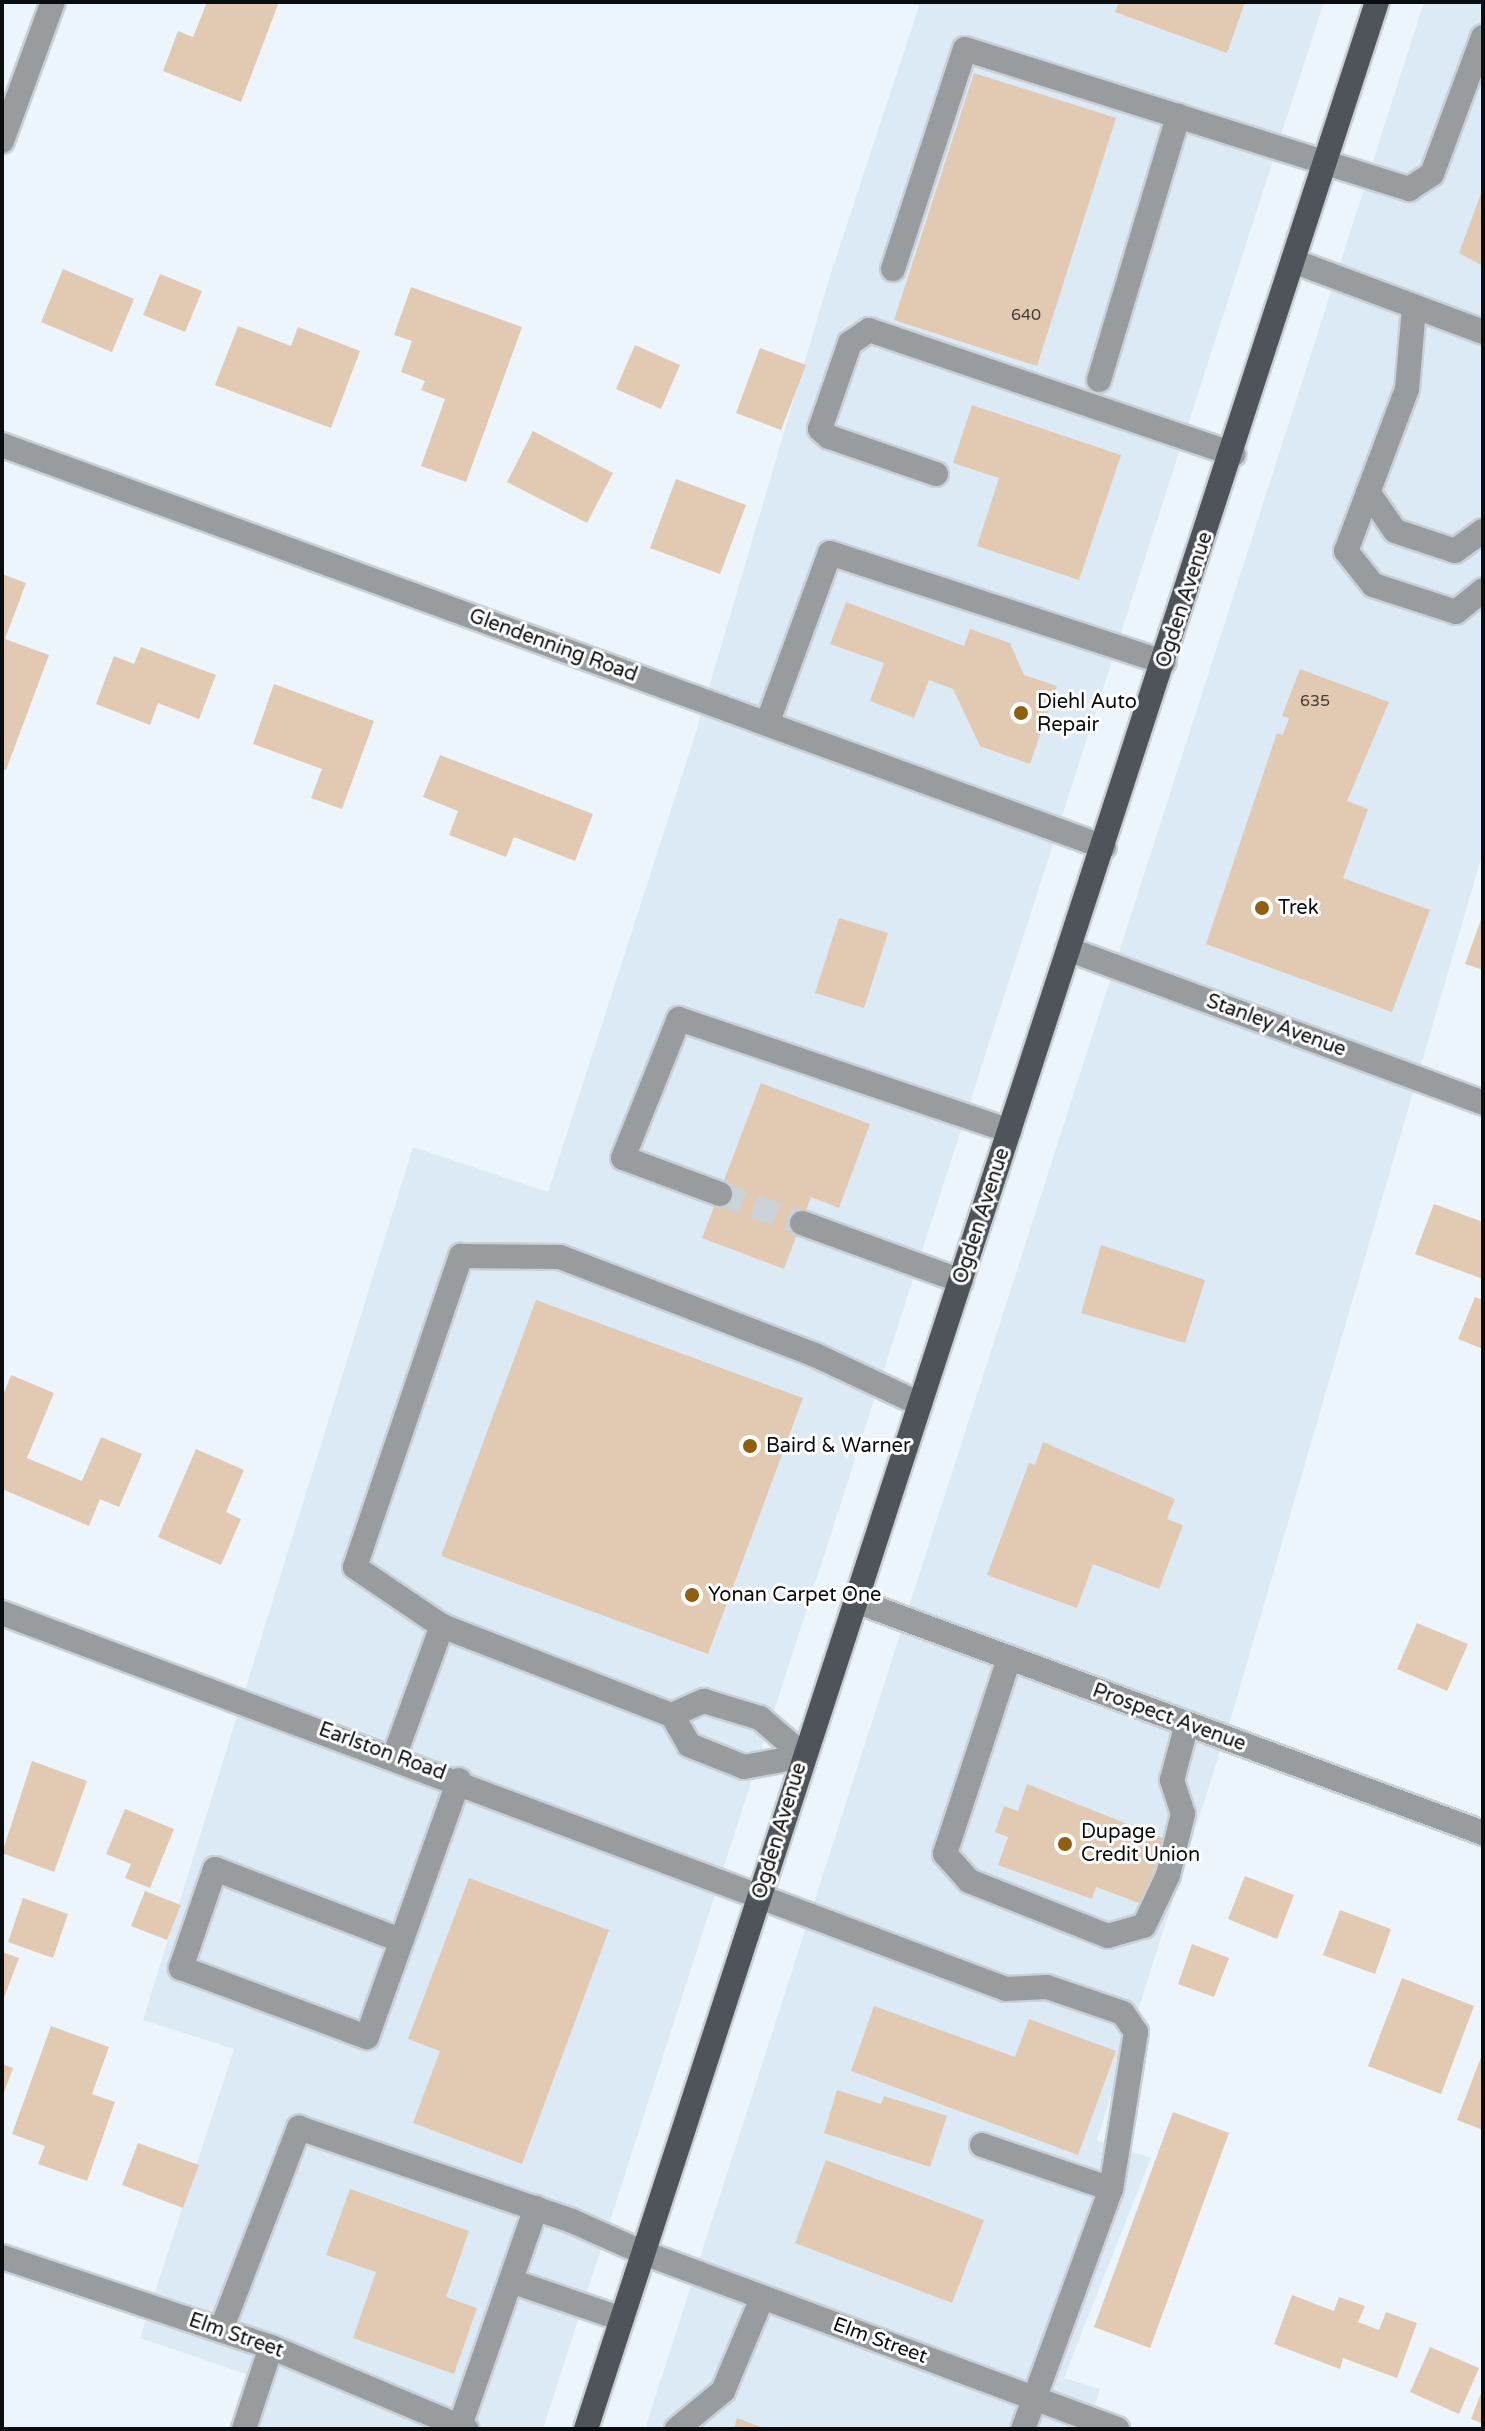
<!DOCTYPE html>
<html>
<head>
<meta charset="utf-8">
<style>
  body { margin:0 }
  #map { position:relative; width:1485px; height:2431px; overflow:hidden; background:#edf5fc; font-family:"Varela Round",sans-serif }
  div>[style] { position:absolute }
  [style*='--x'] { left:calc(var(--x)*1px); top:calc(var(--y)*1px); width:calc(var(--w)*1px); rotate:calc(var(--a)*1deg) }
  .built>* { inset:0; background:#dceaf6 }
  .building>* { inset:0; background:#e1cab1 }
  .minor-tunnel>* { height:24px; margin-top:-12px; transform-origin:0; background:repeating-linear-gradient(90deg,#cbd2d8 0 24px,transparent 0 36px) }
  .roads { filter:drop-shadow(2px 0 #c9d0d6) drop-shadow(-2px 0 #c9d0d6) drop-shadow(0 2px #c9d0d6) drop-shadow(0 -2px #c9d0d6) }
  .minor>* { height:24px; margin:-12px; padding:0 12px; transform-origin:12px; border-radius:12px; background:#989c9f }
  .major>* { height:24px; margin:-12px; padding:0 12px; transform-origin:12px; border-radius:12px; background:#4f545a }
  .dots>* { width:22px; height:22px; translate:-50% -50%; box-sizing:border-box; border:4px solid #fff; border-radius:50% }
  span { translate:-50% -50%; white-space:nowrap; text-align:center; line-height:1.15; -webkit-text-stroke:6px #fff; paint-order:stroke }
  .number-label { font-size:16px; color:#403c38 }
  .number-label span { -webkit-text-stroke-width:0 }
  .street-label { font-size:20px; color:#0a0d0f }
  .poi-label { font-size:20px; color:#0a0d0f }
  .left { translate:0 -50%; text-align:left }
  .frame { position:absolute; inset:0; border:4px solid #0a0d0f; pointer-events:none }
</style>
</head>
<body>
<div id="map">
  <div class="built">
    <div style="clip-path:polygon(908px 2px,1324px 2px,543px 2429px,229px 2429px,246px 2374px,140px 2338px,234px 2049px,143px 2020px,413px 1147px,548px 1192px,695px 735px,829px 279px,919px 6px)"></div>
    <div style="clip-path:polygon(1424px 2px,1483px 2px,1483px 852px,1236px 1701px,1097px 2140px,1151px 2158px,1064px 2378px,1100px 2389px,1087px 2429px,645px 2429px)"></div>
  </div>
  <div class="building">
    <div style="clip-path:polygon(207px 2px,279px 2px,241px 102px,163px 71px,178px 31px,193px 37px)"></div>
    <div style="clip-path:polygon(1119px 2px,1245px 2px,1227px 53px,1115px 12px)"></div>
    <div style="clip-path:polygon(974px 73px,1116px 118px,1037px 366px,894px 320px)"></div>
    <div style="clip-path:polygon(1483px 188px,1483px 266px,1459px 253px)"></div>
    <div style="clip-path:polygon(63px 269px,134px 299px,112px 352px,41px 322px)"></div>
    <div style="clip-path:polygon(160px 274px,202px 291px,185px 332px,143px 315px)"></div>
    <div style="clip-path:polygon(411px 287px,522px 327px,466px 482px,421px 466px,445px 399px,421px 390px,425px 381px,401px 372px,412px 341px,394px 335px)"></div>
    <div style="clip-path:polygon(238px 326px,291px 346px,298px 327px,360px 351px,331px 428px,215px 385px)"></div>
    <div style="clip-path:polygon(635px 345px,680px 365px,661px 409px,616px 389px)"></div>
    <div style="clip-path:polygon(760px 348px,806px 365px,781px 430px,736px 413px)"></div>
    <div style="clip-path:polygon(972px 405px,1121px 455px,1079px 580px,977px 546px,999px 478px,953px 463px)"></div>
    <div style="clip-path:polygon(533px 431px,613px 473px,587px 523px,507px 482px)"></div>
    <div style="clip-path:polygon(676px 479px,746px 505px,720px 574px,650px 548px)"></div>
    <div style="clip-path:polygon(2px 574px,26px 583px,5px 639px,49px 655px,6px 770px,2px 769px)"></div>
    <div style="clip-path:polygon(846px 602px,964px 646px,970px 629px,1010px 643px,1024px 675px,1057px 686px,1030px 764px,980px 746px,953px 689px,929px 680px,914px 718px,870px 701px,884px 663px,830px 644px)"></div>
    <div style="clip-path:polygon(141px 647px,216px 675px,199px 719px,158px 703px,150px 725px,96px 704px,114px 656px,134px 664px)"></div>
    <div style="clip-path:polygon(1300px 669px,1389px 702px,1347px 801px,1368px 809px,1343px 878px,1430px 910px,1392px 1012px,1206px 944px,1277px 733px,1283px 735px,1289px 718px,1282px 716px)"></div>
    <div style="clip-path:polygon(274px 684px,374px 721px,342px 809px,311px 798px,322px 769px,253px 744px)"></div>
    <div style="clip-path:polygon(440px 755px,593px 814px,575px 861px,514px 837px,506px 857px,449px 835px,458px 811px,423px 797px)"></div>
    <div style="clip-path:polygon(1483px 914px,1483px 970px,1465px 964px)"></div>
    <div style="clip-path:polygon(839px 918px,888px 933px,864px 1008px,815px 993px)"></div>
    <div style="clip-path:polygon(761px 1083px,870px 1124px,839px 1208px,811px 1197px,784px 1269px,702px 1238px)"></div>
    <div style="clip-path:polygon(1434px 1204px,1483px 1222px,1483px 1279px,1415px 1254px)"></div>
    <div style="clip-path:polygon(1101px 1245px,1205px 1280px,1185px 1343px,1081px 1313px)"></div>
    <div style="clip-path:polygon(1475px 1297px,1483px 1300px,1483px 1349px,1458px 1339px)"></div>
    <div style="clip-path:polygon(536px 1300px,803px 1398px,708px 1654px,441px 1556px)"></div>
    <div style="clip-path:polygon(11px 1375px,54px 1393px,27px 1458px,82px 1481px,101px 1437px,142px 1454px,119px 1507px,100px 1499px,89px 1526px,2px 1489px,2px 1398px)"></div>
    <div style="clip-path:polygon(1043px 1442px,1175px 1499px,1167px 1519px,1183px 1525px,1159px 1589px,1093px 1564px,1077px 1608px,987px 1575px,1029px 1463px,1035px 1465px)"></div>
    <div style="clip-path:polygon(196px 1449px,244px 1470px,226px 1512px,241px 1519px,221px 1565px,158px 1537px)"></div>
    <div style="clip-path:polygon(1417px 1623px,1468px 1644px,1447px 1691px,1397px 1669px)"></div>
    <div style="clip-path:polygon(32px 1761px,87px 1781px,54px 1872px,2px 1853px)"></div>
    <div style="clip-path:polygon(1027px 1784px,1165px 1839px,1142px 1904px,1096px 1887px,1092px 1899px,998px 1865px,1008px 1837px,995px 1832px,1004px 1806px,1018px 1811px)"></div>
    <div style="clip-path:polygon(125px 1809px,174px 1829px,150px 1888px,125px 1878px,131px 1864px,106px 1854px)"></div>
    <div style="clip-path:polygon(1245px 1876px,1294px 1895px,1277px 1939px,1228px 1919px)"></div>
    <div style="clip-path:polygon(469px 1878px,609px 1930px,522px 2164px,413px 2123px,440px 2051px,408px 2039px)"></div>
    <div style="clip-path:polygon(145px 1891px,181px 1905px,167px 1940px,131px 1926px)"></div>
    <div style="clip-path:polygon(23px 1898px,68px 1914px,53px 1958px,8px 1942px)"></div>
    <div style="clip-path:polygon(1340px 1910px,1391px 1929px,1375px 1974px,1323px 1955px)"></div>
    <div style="clip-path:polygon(1192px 1944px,1229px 1958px,1214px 1997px,1178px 1984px)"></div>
    <div style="clip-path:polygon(2px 1952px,19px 1958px,2px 2003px)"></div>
    <div style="clip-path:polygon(1402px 1978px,1474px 2006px,1441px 2094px,1368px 2066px)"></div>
    <div style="clip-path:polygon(874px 2006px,1015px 2057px,1029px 2019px,1116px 2051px,1078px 2155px,851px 2071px)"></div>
    <div style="clip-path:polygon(51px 2026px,109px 2047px,92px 2094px,115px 2102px,87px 2181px,38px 2164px,45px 2146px,12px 2134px)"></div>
    <div style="clip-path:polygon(1483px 2052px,1483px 2130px,1457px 2120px)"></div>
    <div style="clip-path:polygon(2px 2064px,13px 2068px,2px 2098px)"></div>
    <div style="clip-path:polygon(837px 2090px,881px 2104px,884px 2096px,947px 2116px,930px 2167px,824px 2133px)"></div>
    <div style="clip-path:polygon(1173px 2112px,1229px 2133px,1150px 2348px,1094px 2327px)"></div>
    <div style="clip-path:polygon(138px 2143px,199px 2165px,183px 2208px,122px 2185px)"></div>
    <div style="clip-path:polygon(826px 2160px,984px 2220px,952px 2303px,795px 2243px)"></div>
    <div style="clip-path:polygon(350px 2189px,469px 2231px,446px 2297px,477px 2308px,454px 2374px,353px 2338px,376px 2272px,326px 2255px)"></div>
    <div style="clip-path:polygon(1292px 2295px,1334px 2311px,1339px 2297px,1365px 2306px,1358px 2322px,1379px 2330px,1386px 2312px,1417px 2323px,1397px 2378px,1343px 2358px,1340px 2369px,1274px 2344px)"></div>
    <div style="clip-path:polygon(1430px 2347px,1479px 2368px,1459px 2414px,1410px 2392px)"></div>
    <div style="clip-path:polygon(1483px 2388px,1483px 2424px,1471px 2419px)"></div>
    <div style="clip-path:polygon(737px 2418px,766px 2429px,734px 2429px)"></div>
  </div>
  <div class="minor-tunnel">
    <div style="--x:720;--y:1194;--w:87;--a:19.5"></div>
  </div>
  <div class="roads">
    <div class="minor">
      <div style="--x:2;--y:141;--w:148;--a:-69.9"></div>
      <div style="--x:1293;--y:261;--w:203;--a:20.5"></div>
      <div style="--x:893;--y:269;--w:231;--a:-71.9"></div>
      <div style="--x:965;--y:49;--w:466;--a:17.5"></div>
      <div style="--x:1409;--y:189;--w:27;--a:-33"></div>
      <div style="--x:1432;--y:174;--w:146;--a:-69.6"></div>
      <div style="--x:1414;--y:308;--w:81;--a:94.9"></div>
      <div style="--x:1407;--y:389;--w:173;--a:110.6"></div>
      <div style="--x:1346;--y:551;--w:43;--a:51.5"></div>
      <div style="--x:1373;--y:585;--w:87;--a:18"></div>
      <div style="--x:1456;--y:612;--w:35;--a:-39"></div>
      <div style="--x:1099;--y:380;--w:276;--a:-73.3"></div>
      <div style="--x:2;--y:445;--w:1173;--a:20.04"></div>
      <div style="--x:936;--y:474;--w:113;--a:-160.9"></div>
      <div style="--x:829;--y:437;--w:12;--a:-138"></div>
      <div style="--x:820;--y:429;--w:91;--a:-70.8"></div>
      <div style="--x:850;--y:343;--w:23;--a:-34"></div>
      <div style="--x:869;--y:330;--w:385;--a:18.8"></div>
      <div style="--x:1368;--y:492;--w:47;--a:55.3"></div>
      <div style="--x:1395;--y:531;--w:63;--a:18.4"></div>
      <div style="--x:1455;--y:551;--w:34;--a:-36"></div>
      <div style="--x:767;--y:724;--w:182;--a:-69.8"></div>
      <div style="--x:830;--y:553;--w:351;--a:18.1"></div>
      <div style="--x:1070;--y:950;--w:440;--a:20.3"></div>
      <div style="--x:720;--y:1194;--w:103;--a:-159.6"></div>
      <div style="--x:623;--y:1158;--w:150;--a:-68.1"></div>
      <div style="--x:679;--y:1019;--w:349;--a:18.7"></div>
      <div style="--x:802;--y:1223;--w:169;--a:20"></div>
      <div style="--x:856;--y:1601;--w:669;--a:20.31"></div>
      <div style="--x:2;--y:1613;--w:1072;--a:20.53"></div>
      <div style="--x:1006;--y:1989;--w:41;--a:-2.8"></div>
      <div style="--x:1047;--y:1987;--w:80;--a:18.9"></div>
      <div style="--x:1123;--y:2013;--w:23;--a:56"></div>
      <div style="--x:1136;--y:2032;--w:159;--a:99"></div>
      <div style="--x:442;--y:1626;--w:105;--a:-145.9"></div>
      <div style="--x:355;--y:1567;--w:329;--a:-71.2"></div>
      <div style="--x:461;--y:1256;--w:99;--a:0.6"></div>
      <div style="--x:560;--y:1257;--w:273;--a:21"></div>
      <div style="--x:815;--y:1355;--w:116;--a:25"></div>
      <div style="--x:1009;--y:1659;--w:205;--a:108.2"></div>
      <div style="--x:945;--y:1854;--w:36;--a:48"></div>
      <div style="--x:969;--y:1881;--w:149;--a:21.6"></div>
      <div style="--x:1108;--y:1936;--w:37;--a:-16"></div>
      <div style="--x:1144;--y:1926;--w:56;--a:-64.8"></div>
      <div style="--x:1168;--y:1875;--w:63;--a:-76.2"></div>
      <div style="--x:1183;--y:1814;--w:36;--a:-108"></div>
      <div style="--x:1172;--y:1780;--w:58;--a:-75"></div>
      <div style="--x:672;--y:1715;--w:35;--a:-24"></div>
      <div style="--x:704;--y:1701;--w:59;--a:16.9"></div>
      <div style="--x:760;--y:1718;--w:58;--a:40.8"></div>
      <div style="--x:394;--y:1757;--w:140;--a:-69.9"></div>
      <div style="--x:442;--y:1626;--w:247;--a:21.2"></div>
      <div style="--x:672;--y:1715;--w:34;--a:60"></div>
      <div style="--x:689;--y:1745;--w:59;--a:21.8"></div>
      <div style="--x:744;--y:1767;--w:61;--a:-10.4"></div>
      <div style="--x:400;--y:1940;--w:198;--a:-159"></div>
      <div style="--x:215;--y:1869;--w:105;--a:109"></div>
      <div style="--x:181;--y:1968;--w:198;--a:20.4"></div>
      <div style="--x:367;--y:2037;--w:273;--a:-70.3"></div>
      <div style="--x:982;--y:2145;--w:136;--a:18.8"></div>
      <div style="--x:1111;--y:2189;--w:256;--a:110.1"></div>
      <div style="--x:2;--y:2257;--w:284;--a:18.5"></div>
      <div style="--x:271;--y:2347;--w:212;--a:22.8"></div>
      <div style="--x:511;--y:2281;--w:117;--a:18.9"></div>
      <div style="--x:221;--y:2330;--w:217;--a:-68.9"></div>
      <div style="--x:299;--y:2128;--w:288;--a:18.8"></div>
      <div style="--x:572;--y:2221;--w:79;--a:24"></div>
      <div style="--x:644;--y:2253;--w:505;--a:20.41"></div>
      <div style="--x:460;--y:2426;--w:231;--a:-70.8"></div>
      <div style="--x:244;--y:2429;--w:86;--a:-71.8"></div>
      <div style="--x:677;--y:2429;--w:60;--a:-39.6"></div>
      <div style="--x:723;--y:2391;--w:101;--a:-67.2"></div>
    </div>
    <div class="major">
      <div style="--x:586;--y:2429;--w:2553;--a:-71.95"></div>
    </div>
  </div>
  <div class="dots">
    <div style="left:1021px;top:713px;background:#905e0d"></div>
    <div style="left:1262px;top:908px;background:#905e0d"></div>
    <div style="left:750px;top:1446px;background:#905e0d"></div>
    <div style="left:692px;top:1595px;background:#905e0d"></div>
    <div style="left:1065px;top:1844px;background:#905e0d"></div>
  </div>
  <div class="number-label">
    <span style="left:1026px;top:315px">640</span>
    <span style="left:1315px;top:701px">635</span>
  </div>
  <div class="street-label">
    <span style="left:1185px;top:600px;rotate:-72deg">Ogden Avenue</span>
    <span style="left:553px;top:646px;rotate:20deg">Glendenning Road</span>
    <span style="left:1276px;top:1026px;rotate:20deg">Stanley Avenue</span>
    <span style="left:982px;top:1216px;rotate:-72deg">Ogden Avenue</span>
    <span style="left:1169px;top:1718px;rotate:20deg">Prospect Avenue</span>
    <span style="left:382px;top:1752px;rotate:20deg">Earlston Road</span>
    <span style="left:780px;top:1831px;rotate:-73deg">Ogden Avenue</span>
    <span style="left:236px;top:2336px;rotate:19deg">Elm Street</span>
    <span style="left:880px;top:2341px;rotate:20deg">Elm Street</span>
  </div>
  <div class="poi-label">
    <span class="left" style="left:1037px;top:714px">Diehl Auto<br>Repair</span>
    <span class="left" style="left:1278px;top:908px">Trek</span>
    <span class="left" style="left:766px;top:1446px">Baird &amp; Warner</span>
    <span class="left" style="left:708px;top:1595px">Yonan Carpet One</span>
    <span class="left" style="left:1081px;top:1844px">Dupage<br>Credit Union</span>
  </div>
  <div class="frame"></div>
</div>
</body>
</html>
